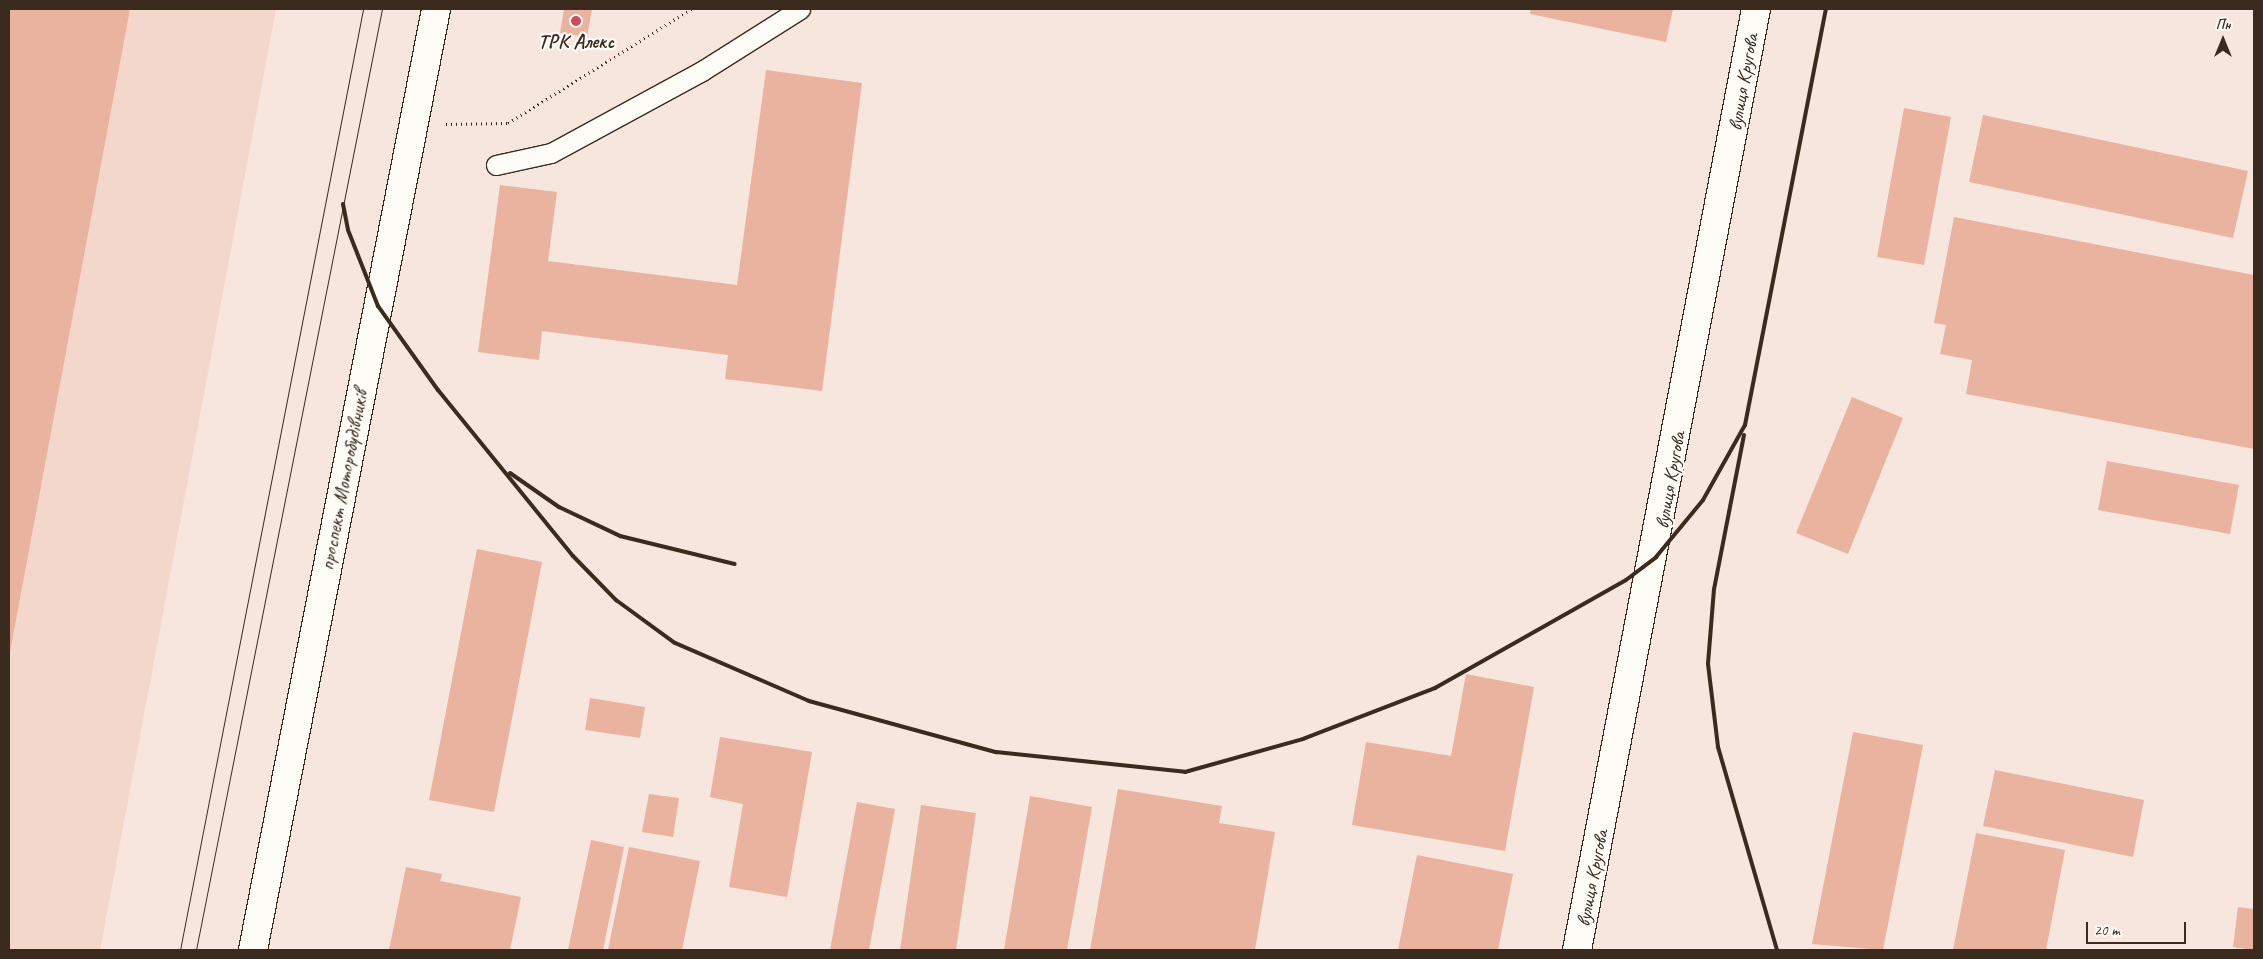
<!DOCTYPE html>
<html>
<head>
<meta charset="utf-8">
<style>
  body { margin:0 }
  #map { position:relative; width:2263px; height:959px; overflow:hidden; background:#f7e6dd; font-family:Caveat,sans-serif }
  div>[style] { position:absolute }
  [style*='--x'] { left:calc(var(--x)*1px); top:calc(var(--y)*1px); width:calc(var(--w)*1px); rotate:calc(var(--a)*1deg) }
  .built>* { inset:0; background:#f3d7ca }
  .building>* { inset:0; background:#eab39f }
  .path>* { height:3px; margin-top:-1.5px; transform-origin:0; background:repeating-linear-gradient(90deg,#3b2a1e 0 1px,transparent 0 5px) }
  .roads { filter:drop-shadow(1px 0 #3b2a1e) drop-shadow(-1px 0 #3b2a1e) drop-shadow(0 1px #3b2a1e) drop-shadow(0 -1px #3b2a1e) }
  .lane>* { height:19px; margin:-9.5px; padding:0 9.5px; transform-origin:9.5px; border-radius:9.5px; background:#fdfcf7 }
  .secondary>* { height:28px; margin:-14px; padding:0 14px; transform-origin:14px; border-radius:14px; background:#fdfcf7 }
  .tram>* { height:1px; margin:-0.5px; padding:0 0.5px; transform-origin:0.5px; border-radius:0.5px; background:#3b2a1e }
  .rail>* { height:4px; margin:-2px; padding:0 2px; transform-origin:2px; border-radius:2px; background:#3b2a1e }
  .dots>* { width:14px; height:14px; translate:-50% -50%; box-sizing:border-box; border:2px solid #fdfcf7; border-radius:50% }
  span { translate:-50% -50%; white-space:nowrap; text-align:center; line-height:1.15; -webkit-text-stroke:4.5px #fdfcf7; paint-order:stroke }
  .poi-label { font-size:20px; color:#3b2a1e; font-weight:700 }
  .street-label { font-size:20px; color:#3b2a1e }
  .frame { position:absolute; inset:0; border:10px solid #3b2a1e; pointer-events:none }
  .north { position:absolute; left:2198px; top:15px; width:50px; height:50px; -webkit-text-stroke:4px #fdfcf7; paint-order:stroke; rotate:0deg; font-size:14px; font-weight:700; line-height:20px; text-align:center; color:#3b2a1e }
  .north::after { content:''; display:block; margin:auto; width:18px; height:22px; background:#3b2a1e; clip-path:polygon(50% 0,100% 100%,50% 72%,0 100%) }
  .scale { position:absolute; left:2086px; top:922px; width:100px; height:22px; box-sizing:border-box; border:2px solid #3b2a1e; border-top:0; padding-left:6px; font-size:15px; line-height:18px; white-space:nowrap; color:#3b2a1e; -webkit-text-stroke:4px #fdfcf7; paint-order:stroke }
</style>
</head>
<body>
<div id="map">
  <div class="built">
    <div style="clip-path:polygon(9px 9px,276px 9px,100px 950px,9px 950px)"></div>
  </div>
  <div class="building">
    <div style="clip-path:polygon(9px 9px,130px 9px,10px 652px,9px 652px)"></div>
    <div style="clip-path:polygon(564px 9px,592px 9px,587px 37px,560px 33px)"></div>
    <div style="clip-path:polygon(1531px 9px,1673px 9px,1666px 42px,1530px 14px)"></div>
    <div style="clip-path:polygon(766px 70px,862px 83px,822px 391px,725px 379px,728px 355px,542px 331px,539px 360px,478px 352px,500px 185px,557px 192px,548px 261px,737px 285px)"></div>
    <div style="clip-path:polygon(1904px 108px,1951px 117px,1924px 265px,1877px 257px)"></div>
    <div style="clip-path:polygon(1983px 115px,2248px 171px,2233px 238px,1969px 182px)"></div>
    <div style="clip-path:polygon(1954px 217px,2254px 275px,2254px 449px,1966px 394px,1972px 360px,1940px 354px,1946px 325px,1934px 323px)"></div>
    <div style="clip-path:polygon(1852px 397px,1903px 418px,1848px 554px,1796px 533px)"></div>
    <div style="clip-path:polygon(2107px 461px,2239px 485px,2230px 534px,2098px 510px)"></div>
    <div style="clip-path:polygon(477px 549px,542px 562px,494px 812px,429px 800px)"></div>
    <div style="clip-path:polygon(1466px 674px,1534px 687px,1505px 851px,1352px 825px,1366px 742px,1451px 756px)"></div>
    <div style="clip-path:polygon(590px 698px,645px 707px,640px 738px,585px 730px)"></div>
    <div style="clip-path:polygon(1853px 732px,1923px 745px,1883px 950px,1812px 944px)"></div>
    <div style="clip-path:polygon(720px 737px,812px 752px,787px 897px,729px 887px,743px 804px,710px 797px)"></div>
    <div style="clip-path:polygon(1995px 770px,2144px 800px,2133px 857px,1983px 826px)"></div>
    <div style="clip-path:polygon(1118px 789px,1222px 806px,1219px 823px,1275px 832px,1255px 950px,1090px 950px)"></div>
    <div style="clip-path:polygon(649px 794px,679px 798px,673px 837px,642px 832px)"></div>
    <div style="clip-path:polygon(1030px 796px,1092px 807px,1067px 950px,1004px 950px)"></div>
    <div style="clip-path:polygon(857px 802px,895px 809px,869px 950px,830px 950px)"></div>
    <div style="clip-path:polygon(921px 805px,976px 813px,956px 950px,900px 950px)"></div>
    <div style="clip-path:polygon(1976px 833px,2065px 850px,2046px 950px,1953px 950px)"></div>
    <div style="clip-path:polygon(591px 840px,624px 847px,603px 950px,568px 950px)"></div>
    <div style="clip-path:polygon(629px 847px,700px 861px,682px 950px,608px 950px)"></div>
    <div style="clip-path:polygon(1417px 855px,1513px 874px,1498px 950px,1398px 950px)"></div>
    <div style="clip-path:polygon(406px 867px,442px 874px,440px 881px,521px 897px,510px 950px,389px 950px)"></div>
    <div style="clip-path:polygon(2238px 907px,2254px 909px,2254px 950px,2233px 947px)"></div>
  </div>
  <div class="path">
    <div style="--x:446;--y:124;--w:62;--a:-0.9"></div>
    <div style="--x:508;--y:123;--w:216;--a:-31.9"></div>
  </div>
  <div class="roads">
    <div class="lane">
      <div style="--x:496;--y:165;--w:56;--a:-12.3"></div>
      <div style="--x:551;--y:153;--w:172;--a:-28.5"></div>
      <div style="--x:702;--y:71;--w:116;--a:-32.3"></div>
    </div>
    <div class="secondary">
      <div style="--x:253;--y:950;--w:959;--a:-78.99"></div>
      <div style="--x:1577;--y:950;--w:958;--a:-79.23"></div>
    </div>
  </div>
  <div class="tram">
    <div style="--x:180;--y:950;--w:959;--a:-78.99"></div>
    <div style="--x:196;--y:950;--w:959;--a:-78.82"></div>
  </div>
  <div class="rail">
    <div style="--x:343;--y:204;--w:26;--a:79"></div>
    <div style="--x:348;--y:230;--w:82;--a:68.5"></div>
    <div style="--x:378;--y:306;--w:103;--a:54.5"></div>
    <div style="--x:438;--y:390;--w:214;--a:50.9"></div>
    <div style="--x:573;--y:556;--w:62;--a:45.7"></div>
    <div style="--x:616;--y:600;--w:73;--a:36.1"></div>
    <div style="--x:675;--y:643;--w:146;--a:23.4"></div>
    <div style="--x:809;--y:701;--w:194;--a:15.3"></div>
    <div style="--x:996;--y:752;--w:190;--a:6"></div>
    <div style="--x:1185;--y:772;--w:123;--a:-15.6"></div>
    <div style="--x:1303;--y:739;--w:142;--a:-21.1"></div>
    <div style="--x:1435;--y:688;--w:219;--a:-29.5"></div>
    <div style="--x:1626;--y:580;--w:38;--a:-37"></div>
    <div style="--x:1656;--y:557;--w:74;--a:-50.5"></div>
    <div style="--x:1703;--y:500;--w:86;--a:-60.8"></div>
    <div style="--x:1745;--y:425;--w:424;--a:-79"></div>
    <div style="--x:1744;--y:435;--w:157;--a:101"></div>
    <div style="--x:1714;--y:589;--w:75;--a:94.6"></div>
    <div style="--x:1708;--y:664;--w:84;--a:83.1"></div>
    <div style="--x:1718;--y:747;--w:211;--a:73.8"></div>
    <div style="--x:510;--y:473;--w:60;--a:34.8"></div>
    <div style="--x:559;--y:507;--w:68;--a:25.4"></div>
    <div style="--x:620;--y:536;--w:118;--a:13.7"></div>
  </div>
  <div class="dots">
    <div style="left:576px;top:21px;background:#d1495b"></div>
  </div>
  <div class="poi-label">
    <span style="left:576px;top:41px">ТРК Алекс</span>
  </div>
  <div class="street-label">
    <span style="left:1743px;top:82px;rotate:-80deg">вулиця Кругова</span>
    <span style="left:344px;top:480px;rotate:-79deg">проспект Моторобудівників</span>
    <span style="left:1670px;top:480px;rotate:-80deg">вулиця Кругова</span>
    <span style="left:1592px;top:878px;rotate:-79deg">вулиця Кругова</span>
  </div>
  <div class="frame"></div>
  <div class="north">Пн</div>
  <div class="scale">20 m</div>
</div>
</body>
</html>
